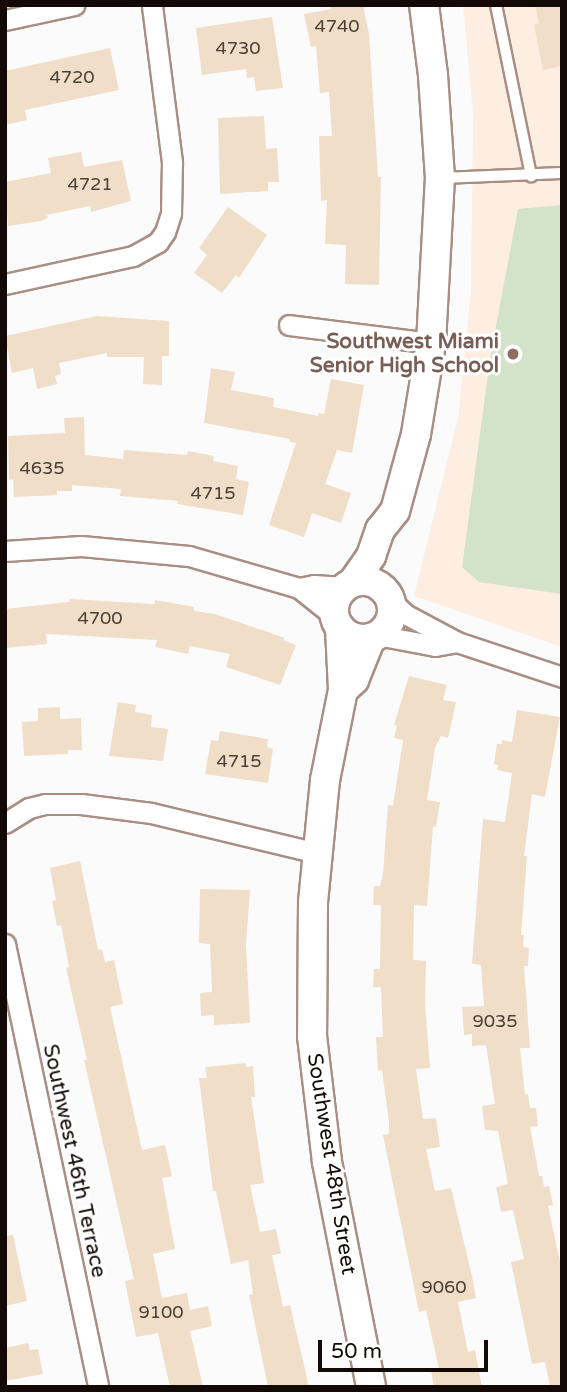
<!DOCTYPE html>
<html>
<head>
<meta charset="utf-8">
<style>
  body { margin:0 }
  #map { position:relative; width:567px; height:1392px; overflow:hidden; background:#fbfbfb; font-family:"Varela Round",sans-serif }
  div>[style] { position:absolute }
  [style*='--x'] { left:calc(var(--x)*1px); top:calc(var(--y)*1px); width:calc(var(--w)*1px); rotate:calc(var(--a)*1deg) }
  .education>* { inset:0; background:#feeee1 }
  .green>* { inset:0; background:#d3e3ca }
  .building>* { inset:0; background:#f0dec8 }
  .roads { filter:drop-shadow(2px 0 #a88e83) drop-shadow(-2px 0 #a88e83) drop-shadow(0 2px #a88e83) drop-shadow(0 -2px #a88e83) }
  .lane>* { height:10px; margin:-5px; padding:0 5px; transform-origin:5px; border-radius:5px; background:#fff }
  .street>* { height:19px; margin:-9.5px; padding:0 9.5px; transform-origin:9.5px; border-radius:9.5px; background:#fff }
  .secondary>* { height:28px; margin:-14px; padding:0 14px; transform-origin:14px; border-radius:14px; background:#fff }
  .secondary>.ring { margin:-14px; padding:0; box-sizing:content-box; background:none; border:28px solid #fff; border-radius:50% }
  .dots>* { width:19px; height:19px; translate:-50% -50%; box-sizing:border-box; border:4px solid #fff; border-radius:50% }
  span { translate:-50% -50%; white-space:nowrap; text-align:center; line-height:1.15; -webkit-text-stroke:6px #fff; paint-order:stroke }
  .number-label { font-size:18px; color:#4a3f37 }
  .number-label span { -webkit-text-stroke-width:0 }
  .education-label { font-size:21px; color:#785e54; font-weight:700 }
  .right { translate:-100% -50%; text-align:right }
  .street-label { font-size:21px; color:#130a07 }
  .frame { position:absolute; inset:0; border:7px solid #130a07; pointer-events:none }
  .scale { position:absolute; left:318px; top:1340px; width:170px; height:32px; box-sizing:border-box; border:4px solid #130a07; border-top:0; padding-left:9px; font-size:21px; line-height:24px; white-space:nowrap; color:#130a07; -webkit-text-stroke:5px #fff; paint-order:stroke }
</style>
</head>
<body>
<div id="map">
  <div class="education">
    <div style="clip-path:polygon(463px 5px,562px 5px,562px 647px,414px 596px,458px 418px,471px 290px,473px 113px)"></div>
  </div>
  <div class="green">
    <div style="clip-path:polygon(562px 205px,562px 594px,479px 582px,462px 567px,491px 352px,518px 209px)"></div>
  </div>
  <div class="building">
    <div style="clip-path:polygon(330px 5px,363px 5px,369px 34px,378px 177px,381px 177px,379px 285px,345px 284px,346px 245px,325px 244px,327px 200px,321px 201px,319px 136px,332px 136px,329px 92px,320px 93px,316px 46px,311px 47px,304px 14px,331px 9px)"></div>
    <div style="clip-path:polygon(535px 5px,562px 5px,562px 66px,543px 70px,534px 25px,539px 23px)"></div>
    <div style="clip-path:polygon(272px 17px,283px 88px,256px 91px,254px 77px,247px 78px,246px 69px,202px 75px,196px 28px)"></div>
    <div style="clip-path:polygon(110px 48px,119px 90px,25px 110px,27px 120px,5px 125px,5px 71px)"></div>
    <div style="clip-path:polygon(264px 116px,266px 149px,277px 148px,279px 182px,268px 182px,268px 191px,220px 194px,218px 118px)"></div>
    <div style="clip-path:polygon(81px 152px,84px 167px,122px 160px,131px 201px,91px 212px,90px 206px,47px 215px,48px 218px,41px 221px,8px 226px,5px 182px,51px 173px,48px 158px)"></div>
    <div style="clip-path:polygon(228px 207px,267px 235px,239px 278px,236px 275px,222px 293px,194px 273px,207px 255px,199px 248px)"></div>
    <div style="clip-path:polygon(97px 316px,169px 321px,169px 356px,162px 356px,162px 385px,143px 384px,144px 357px,107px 357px,107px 353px,59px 363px,61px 374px,55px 376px,57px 384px,37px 389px,33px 368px,12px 373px,5px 336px)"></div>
    <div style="clip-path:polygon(211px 368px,235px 372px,231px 390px,274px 398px,273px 407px,318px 416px,318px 413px,324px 414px,331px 379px,364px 385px,352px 453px,337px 450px,325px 484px,351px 493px,341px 523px,312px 513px,304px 537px,269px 525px,296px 443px,290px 442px,290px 439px,204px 423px)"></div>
    <div style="clip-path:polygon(84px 417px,85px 455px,123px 459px,124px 450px,187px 455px,188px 451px,214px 456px,213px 461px,238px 466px,236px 479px,249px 482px,243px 515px,177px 504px,178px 501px,120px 496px,121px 489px,72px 485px,72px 491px,57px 491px,57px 495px,14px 497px,13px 479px,9px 480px,8px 436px,65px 433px,64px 418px)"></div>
    <div style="clip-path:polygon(70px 599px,154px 604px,155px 600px,194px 607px,194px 611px,215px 614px,285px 638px,283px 640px,296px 645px,280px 685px,226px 667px,230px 654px,190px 646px,188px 654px,155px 647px,157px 640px,46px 634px,47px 644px,5px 648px,5px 609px,69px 602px)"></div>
    <div style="clip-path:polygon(409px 676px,447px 685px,443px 700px,456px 702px,448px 738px,441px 736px,435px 748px,427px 800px,440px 802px,436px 827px,433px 826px,427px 906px,414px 905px,414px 908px,413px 960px,426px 961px,425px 1004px,430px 1068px,416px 1069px,423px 1119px,436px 1118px,440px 1147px,426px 1149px,435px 1191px,451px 1188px,472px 1276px,476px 1298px,458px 1302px,468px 1352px,475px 1350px,482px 1387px,434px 1387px,431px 1371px,439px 1369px,426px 1310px,419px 1312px,383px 1135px,389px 1134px,389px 1122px,382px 1070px,378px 1071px,376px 1037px,383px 1037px,381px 987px,373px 987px,374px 969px,380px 969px,381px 905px,373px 905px,374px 886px,380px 886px,383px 874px,388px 805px,393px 806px,403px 740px,394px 738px,397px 726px,394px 725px)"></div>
    <div style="clip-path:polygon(118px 702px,136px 705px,135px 712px,152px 715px,151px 727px,168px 729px,163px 761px,109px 756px)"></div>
    <div style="clip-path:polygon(60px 707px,60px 719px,81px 718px,82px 750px,68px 750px,68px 754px,24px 756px,22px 722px,38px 721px,38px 708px)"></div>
    <div style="clip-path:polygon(517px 710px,560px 717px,545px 797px,532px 794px,524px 856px,527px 856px,521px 935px,524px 935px,523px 947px,529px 948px,528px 966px,524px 966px,530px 1048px,520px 1048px,525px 1095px,528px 1094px,530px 1108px,536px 1108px,538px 1126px,530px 1127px,539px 1176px,542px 1176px,544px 1187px,549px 1186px,553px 1205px,548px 1206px,562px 1271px,562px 1387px,550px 1387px,545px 1362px,532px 1364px,511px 1262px,524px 1259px,513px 1210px,501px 1212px,496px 1187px,508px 1184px,498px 1131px,485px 1130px,482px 1106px,495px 1104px,486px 1045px,472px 1046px,472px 1034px,464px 1035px,462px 1007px,484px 1006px,481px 965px,472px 964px,483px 819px,505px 822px,512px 773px,497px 770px,498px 765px,494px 764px,497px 744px,502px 744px,502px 740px,512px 742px)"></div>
    <div style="clip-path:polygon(220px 731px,268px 739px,267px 747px,273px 749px,268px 783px,205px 774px,211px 740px,218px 741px)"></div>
    <div style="clip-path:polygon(80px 861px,98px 950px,102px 949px,105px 962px,114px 960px,123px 1004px,110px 1007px,142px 1150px,165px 1145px,172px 1176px,162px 1178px,175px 1249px,153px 1254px,162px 1298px,187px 1293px,190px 1310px,208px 1306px,212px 1326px,190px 1331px,203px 1387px,170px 1387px,158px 1333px,136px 1337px,125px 1281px,134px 1279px,84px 1060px,87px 1060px,66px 968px,69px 967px,61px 925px,57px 926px,52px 901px,56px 900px,50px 868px)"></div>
    <div style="clip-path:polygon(200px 889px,250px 890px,246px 944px,250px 1023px,214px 1025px,214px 1015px,201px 1016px,200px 993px,212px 992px,210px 944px,199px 943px)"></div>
    <div style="clip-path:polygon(246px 1063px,246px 1067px,253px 1066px,255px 1097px,251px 1097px,264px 1183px,250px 1185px,260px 1232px,276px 1229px,281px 1254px,272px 1255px,283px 1307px,290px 1305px,309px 1387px,268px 1387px,249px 1295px,253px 1294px,248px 1260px,231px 1264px,216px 1191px,213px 1191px,199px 1078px,207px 1078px,205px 1067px)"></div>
    <div style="clip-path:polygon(13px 1235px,27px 1301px,5px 1306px,5px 1236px)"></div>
    <div style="clip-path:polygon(28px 1343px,30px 1350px,38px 1349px,43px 1374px,5px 1381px,5px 1348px)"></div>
  </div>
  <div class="roads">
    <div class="lane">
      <div style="--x:496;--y:5;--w:175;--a:78.4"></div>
      <div style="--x:441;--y:178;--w:121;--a:-2.4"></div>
    </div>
    <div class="street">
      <div style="--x:5;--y:20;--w:71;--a:-12.3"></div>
      <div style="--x:5;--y:284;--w:131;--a:-12.3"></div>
      <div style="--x:133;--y:256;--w:29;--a:-29"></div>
      <div style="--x:158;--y:242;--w:12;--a:-55"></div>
      <div style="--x:165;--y:232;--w:20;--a:-72"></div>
      <div style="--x:171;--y:213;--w:51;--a:-88.9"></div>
      <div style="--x:172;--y:162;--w:158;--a:-97.3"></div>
      <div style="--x:289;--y:325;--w:143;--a:7.2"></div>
      <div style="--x:5;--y:551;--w:76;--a:-3.8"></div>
      <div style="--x:81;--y:546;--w:108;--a:5.3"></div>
      <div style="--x:189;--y:556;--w:115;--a:16.2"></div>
      <div style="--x:299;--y:588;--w:45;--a:38.7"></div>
      <div style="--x:299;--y:588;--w:15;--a:-11"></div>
      <div style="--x:314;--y:585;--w:30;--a:4"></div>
      <div style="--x:390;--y:600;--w:21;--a:43"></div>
      <div style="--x:405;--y:614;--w:59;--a:28.3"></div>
      <div style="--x:457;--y:642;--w:111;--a:18.4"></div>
      <div style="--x:377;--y:635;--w:59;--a:10.7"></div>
      <div style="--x:435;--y:646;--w:22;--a:-10"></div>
      <div style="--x:5;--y:823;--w:28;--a:-32"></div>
      <div style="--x:29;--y:808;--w:16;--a:-14"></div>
      <div style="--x:45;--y:804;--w:36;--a:0"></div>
      <div style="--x:81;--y:804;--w:71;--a:7.3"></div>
      <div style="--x:151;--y:813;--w:171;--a:13.5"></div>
      <div style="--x:5;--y:944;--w:453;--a:78.1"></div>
    </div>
    <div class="secondary">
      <div class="ring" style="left:334px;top:581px;width:30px;height:30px"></div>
      <div style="--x:353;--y:582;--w:32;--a:-55"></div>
      <div style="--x:371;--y:556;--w:28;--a:-71"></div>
      <div style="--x:380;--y:530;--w:24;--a:-52"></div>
      <div style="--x:395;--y:511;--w:80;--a:-74.7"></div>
      <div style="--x:416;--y:434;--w:92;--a:-80.6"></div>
      <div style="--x:431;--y:343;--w:165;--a:-86.9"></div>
      <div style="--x:440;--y:178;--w:103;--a:-93.9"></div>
      <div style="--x:433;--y:75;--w:71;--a:-97.3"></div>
      <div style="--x:340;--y:628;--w:62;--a:87.2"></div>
      <div style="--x:343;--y:690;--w:92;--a:101.3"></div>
      <div style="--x:325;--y:780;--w:123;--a:95.6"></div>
      <div style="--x:313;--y:902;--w:134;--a:90.4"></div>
      <div style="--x:312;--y:1036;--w:127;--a:83.2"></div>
      <div style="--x:327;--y:1162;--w:229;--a:78.9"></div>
      <div style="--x:343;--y:690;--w:15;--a:-42"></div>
      <div style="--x:354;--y:680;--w:45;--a:-68"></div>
    </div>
  </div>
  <div class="dots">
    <div style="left:513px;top:354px;background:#8d6e63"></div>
  </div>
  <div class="number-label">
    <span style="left:337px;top:26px">4740</span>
    <span style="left:238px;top:48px">4730</span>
    <span style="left:72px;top:77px">4720</span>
    <span style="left:90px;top:184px">4721</span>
    <span style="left:42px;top:468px">4635</span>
    <span style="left:213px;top:493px">4715</span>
    <span style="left:100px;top:618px">4700</span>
    <span style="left:239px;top:761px">4715</span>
    <span style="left:495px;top:1021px">9035</span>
    <span style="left:444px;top:1287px">9060</span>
    <span style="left:161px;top:1312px">9100</span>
  </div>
  <div class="education-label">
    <span class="right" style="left:499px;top:354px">Southwest Miami<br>Senior High School</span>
  </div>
  <div class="street-label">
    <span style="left:74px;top:1161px;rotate:78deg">Southwest 46th Terrace</span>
    <span style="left:331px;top:1164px;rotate:81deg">Southwest 48th Street</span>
  </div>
  <div class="frame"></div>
  <div class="scale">50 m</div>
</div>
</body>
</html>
